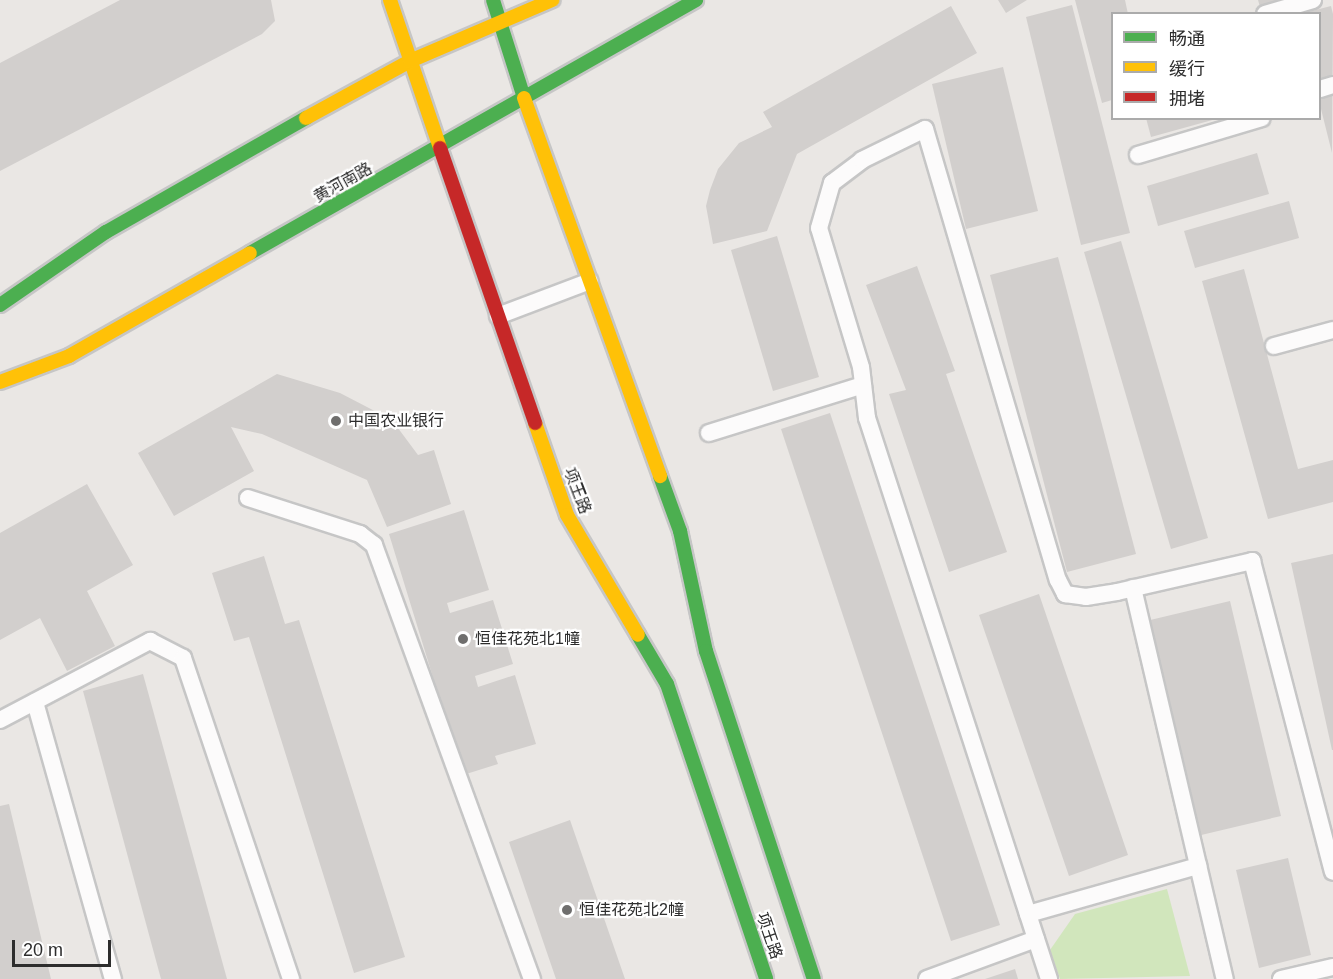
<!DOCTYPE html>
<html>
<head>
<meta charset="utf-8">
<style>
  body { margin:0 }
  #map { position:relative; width:1333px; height:979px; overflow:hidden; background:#eae7e4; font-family:Helvetica,"Noto Sans SC",sans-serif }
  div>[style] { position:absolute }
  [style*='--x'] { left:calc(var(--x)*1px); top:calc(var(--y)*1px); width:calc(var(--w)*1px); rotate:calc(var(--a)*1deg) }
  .green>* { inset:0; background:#d1e6bc }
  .building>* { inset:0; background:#d2cfcd }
  .roads { filter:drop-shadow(2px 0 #c6c6c6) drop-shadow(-2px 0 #c6c6c6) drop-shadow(0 2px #c6c6c6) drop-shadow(0 -2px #c6c6c6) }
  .lane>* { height:16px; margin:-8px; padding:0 8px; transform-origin:8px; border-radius:8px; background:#fcfbfb }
  .fast>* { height:14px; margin:-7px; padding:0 7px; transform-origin:7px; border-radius:7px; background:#4caf50 }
  .slow>* { height:14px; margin:-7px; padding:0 7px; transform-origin:7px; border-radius:7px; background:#ffc107 }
  .jam>* { height:14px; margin:-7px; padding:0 7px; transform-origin:7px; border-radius:7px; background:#c62828 }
  .dots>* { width:16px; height:16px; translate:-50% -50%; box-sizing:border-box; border:3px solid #fff; border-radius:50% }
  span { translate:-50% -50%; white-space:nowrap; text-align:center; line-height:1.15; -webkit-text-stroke:4.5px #fff; paint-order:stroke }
  .street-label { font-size:16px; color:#2d2d2d }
  .poi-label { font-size:16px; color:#2d2d2d }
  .left { translate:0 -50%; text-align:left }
  .legend { position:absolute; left:1111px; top:12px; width:210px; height:108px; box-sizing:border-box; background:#fff; border:2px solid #ababab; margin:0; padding:8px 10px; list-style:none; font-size:18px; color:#2d2d2d }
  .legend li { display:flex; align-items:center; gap:12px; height:30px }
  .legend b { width:30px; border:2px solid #ababab }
  .scale { position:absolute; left:12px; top:940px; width:99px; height:27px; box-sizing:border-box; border:3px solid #2d2d2d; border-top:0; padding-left:8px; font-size:18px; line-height:21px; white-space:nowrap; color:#2d2d2d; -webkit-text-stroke:4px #fff; paint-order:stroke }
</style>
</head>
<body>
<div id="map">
  <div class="green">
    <div style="clip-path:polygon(1167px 889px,1190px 976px,1060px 979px,1050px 950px,1075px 914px)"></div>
  </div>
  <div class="building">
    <div style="clip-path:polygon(120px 0,271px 0,275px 21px,262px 34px,0 171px,0 63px)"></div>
    <div style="clip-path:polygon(998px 0,1027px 0,1006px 13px)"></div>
    <div style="clip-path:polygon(1075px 0,1125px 0,1128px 14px,1112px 14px,1112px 100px,1102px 103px)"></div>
    <div style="clip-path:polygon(1258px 0,1282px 0,1282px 1px,1260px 7px)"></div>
    <div style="clip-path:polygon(1072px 5px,1130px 233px,1081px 245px,1026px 17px)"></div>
    <div style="clip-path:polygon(951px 6px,977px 53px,797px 154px,767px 231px,713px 244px,706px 206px,710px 190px,718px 169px,739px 143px,772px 127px,763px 112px)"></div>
    <div style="clip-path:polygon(1331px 6px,1333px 14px,1332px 153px,1320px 105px,1320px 14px,1304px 13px)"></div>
    <div style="clip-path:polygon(1003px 67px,1038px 211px,966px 229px,932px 84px)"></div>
    <div style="clip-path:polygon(1146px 118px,1216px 118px,1216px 119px,1151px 137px)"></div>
    <div style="clip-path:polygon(1257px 153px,1269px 194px,1158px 226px,1147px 186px)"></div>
    <div style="clip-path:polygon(1289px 201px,1299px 238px,1195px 268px,1184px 231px)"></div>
    <div style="clip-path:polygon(777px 236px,819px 377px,773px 391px,731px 250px)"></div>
    <div style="clip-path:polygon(1121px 241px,1208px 538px,1171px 549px,1084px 252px)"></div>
    <div style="clip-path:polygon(1058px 257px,1136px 554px,1067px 572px,990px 275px)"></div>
    <div style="clip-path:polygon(917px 266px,955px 371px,946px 374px,1007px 552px,949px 572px,889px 394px,906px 390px,866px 285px)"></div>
    <div style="clip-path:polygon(1244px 269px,1298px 469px,1333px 460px,1333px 502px,1268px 519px,1202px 281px)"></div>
    <div style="clip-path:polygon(277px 374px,340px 393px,392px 420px,418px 455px,434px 450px,451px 504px,387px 527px,367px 480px,262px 434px,231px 427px,254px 471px,174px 516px,138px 453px)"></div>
    <div style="clip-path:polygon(830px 413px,1000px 925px,951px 941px,781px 429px)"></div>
    <div style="clip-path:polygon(87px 484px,133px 565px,87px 591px,115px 646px,67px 671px,40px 618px,0 640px,0 533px)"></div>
    <div style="clip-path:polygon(464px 510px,489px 590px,447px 603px,450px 613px,493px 600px,513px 664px,475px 676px,478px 687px,515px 675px,536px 744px,495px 756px,498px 764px,463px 775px,389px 534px)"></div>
    <div style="clip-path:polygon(1333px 554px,1333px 750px,1332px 750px,1291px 563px)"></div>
    <div style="clip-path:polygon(264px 556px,285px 624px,299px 620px,405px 957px,354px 973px,249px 637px,234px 641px,212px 573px)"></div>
    <div style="clip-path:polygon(1039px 594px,1128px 855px,1069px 876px,979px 615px)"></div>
    <div style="clip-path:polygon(1230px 601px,1281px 816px,1197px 836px,1146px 621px)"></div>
    <div style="clip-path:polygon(143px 674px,227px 979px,161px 979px,83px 691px)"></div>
    <div style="clip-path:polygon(9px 804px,51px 979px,0 979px,0 806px)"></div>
    <div style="clip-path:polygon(570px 820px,625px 979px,556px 979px,509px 842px)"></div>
    <div style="clip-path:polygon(1288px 858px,1311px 955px,1259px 968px,1236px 870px)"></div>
    <div style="clip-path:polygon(1015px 969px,1018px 979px,985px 979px)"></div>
  </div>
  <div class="roads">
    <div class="lane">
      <div style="--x:1265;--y:14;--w:50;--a:-16.3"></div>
      <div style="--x:1320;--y:89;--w:14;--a:-17"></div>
      <div style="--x:1138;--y:155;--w:129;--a:-16.6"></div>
      <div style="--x:498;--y:316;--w:98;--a:-20.8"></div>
      <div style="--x:1274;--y:346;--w:61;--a:-15.2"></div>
      <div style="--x:709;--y:433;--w:161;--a:-17.3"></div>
      <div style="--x:248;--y:498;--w:118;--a:17.8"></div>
      <div style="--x:360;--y:534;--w:18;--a:38"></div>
      <div style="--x:374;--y:545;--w:462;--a:70"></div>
      <div style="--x:1133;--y:588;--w:402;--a:76.8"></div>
      <div style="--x:35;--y:702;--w:288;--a:74.3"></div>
      <div style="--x:0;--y:720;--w:170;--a:-27.8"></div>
      <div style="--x:150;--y:641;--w:37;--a:27"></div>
      <div style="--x:183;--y:658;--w:339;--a:71.4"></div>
      <div style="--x:1028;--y:914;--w:177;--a:-15.8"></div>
      <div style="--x:927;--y:979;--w:116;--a:-20.2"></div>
      <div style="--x:1049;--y:979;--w:590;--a:-107.97"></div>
      <div style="--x:867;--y:418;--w:51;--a:-96.7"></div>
      <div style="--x:861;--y:367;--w:145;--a:-106.8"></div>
      <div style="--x:819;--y:228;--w:47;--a:-73.9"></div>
      <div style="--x:832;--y:183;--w:38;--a:-37"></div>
      <div style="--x:862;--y:160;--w:70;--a:-26.2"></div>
      <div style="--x:925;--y:129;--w:470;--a:73.6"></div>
      <div style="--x:1058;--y:580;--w:16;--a:63"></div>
      <div style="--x:1065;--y:594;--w:21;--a:8"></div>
      <div style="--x:1086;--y:597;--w:31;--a:-9"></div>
      <div style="--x:1117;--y:592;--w:139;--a:-12.9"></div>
      <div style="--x:1252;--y:561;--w:321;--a:75.4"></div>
      <div style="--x:1281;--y:979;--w:53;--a:-13"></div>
    </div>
    <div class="fast">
      <div style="--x:493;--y:0;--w:103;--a:72.4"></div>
      <div style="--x:250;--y:253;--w:513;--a:-29.56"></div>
      <div style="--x:0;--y:305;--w:129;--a:-34.6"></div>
      <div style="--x:106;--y:232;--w:230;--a:-29.7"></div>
      <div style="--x:660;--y:476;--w:59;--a:70"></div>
      <div style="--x:680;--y:531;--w:123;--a:77.8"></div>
      <div style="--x:706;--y:651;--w:345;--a:71.8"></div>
      <div style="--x:638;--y:635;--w:57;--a:59.4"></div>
      <div style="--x:667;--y:684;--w:311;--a:71.4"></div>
    </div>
    <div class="slow">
      <div style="--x:390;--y:0;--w:156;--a:71.3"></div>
      <div style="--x:524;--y:98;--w:402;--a:70.2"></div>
      <div style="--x:306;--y:118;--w:119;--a:-28.7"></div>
      <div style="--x:410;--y:61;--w:155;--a:-23.2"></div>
      <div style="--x:0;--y:382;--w:74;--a:-20.6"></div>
      <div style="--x:69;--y:356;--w:208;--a:-29.6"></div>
      <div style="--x:535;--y:423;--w:97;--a:70.8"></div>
      <div style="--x:567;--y:515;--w:139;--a:59.4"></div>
    </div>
    <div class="jam">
      <div style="--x:440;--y:148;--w:291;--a:70.9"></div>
    </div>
  </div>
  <div class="dots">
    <div style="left:336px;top:421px;background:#6f6e6d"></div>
    <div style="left:463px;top:639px;background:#6f6e6d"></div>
    <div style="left:567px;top:910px;background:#6f6e6d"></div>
  </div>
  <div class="street-label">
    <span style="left:343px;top:183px;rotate:-29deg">黄河南路</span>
    <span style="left:577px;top:491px;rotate:69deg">项王路</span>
    <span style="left:769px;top:936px;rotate:71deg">项王路</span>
  </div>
  <div class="poi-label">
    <span class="left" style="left:348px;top:421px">中国农业银行</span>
    <span class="left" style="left:475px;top:639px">恒佳花苑北1幢</span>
    <span class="left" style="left:579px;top:910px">恒佳花苑北2幢</span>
  </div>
  <ul class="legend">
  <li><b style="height:8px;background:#4caf50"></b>畅通</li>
  <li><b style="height:8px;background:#ffc107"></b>缓行</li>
  <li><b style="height:8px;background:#c62828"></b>拥堵</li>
  </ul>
  <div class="scale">20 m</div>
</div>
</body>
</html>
